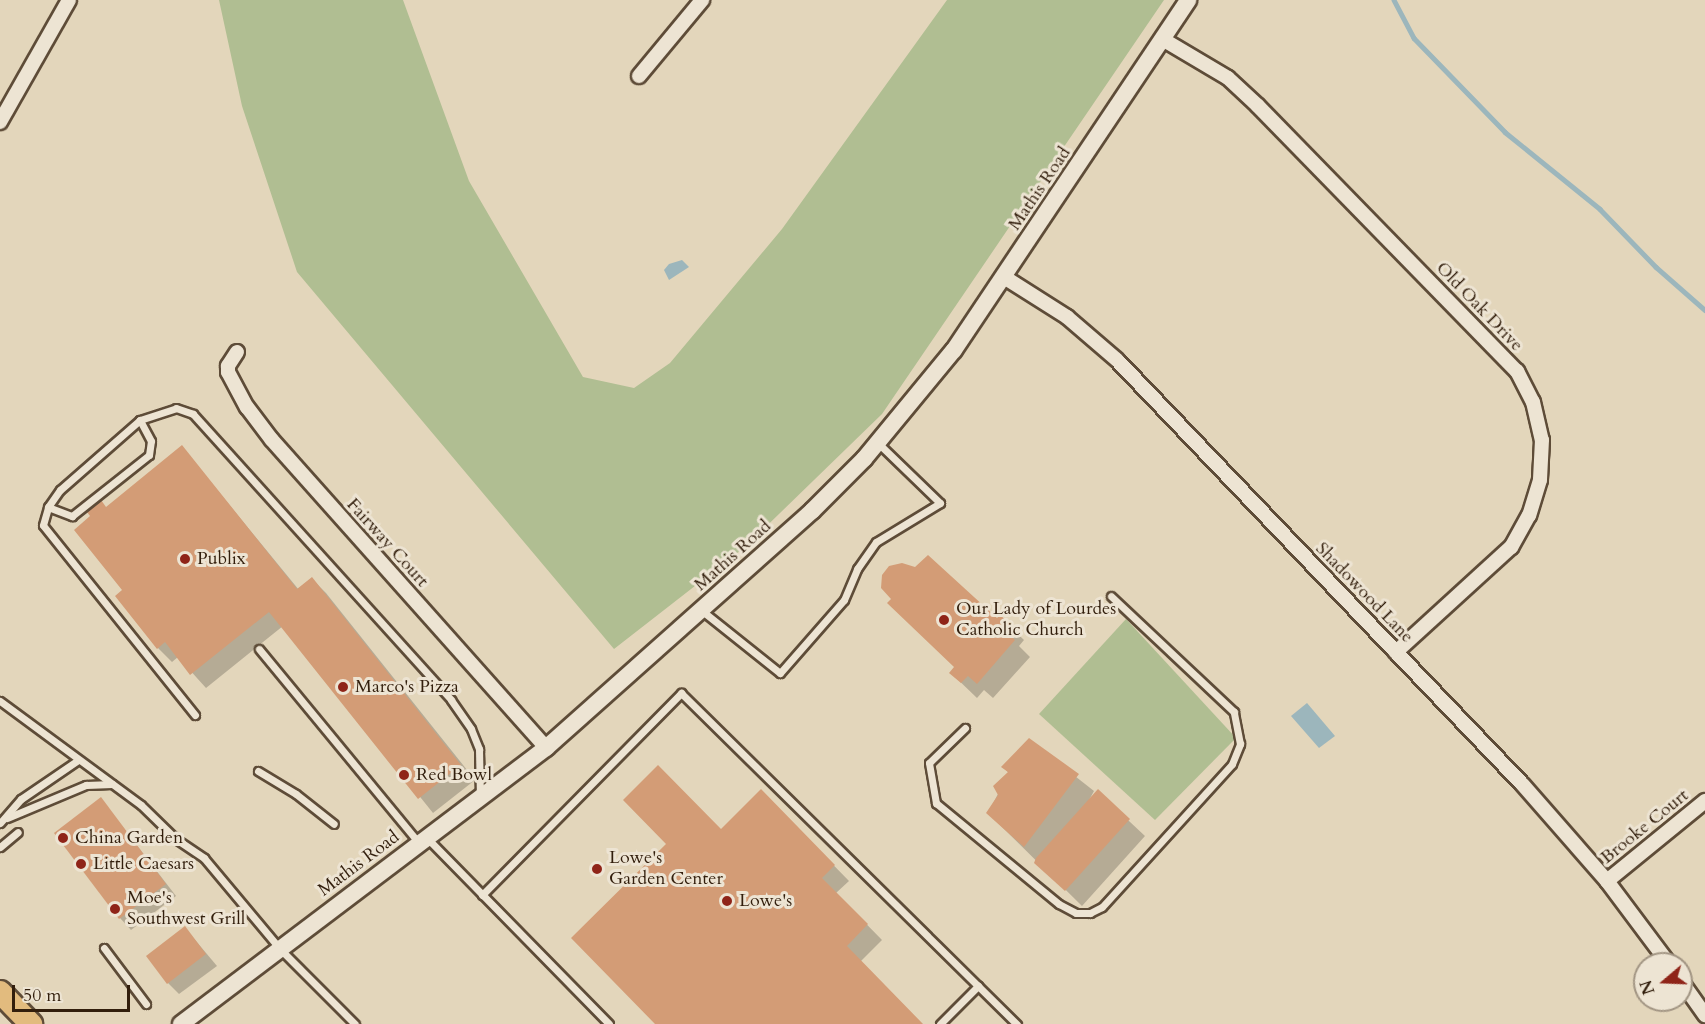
<!DOCTYPE html>
<html>
<head>
<meta charset="utf-8">
<style>
  body { margin:0 }
  #map { position:relative; width:1705px; height:1024px; overflow:hidden; background:#e3d6bb; font-family:Cardo,serif }
  div>[style] { position:absolute }
  [style*='--x'] { left:calc(var(--x)*1px); top:calc(var(--y)*1px); width:calc(var(--w)*1px); rotate:calc(var(--a)*1deg) }
  .green>* { inset:0; background:#b0be92 }
  .water>* { inset:0; background:#9cb6bc }
  .shadow>* { inset:0; background:#0003 }
  .stream>* { height:4.5px; margin:-2.25px; padding:0 2.25px; transform-origin:2.25px; border-radius:2.25px; background:#9cb6bc }
  .building>* { inset:0; background:#d39c76 }
  .roads { filter:drop-shadow(2px 0 #5e4c38) drop-shadow(-2px 0 #5e4c38) drop-shadow(0 2px #5e4c38) drop-shadow(0 -2px #5e4c38) }
  .service>* { height:7px; margin:-3.5px; padding:0 3.5px; transform-origin:3.5px; border-radius:3.5px; background:#ede4d3 }
  .minor>* { height:14px; margin:-7px; padding:0 7px; transform-origin:7px; border-radius:7px; background:#ede4d3 }
  .tertiary>* { height:16px; margin:-8px; padding:0 8px; transform-origin:8px; border-radius:8px; background:#ede4d3 }
  .trunk>* { height:22px; margin:-11px; padding:0 11px; transform-origin:11px; border-radius:11px; background:#e2bb7e }
  .dots>* { width:16px; height:16px; translate:-50% -50%; box-sizing:border-box; border:3px solid #ede4d3; border-radius:50% }
  span { translate:-50% -50%; white-space:nowrap; text-align:center; line-height:1.15; -webkit-text-stroke:6px #ede4d3; paint-order:stroke }
  .street-label { font-size:18px; color:#321e0c }
  .poi-label { font-size:18px; color:#321e0c }
  .left { translate:0 -50%; text-align:left }
  .north { position:absolute; left:1633px; top:952px; width:60px; height:60px; box-sizing:border-box; background:#ede4d3; border:2px solid #a29583; border-radius:50%; rotate:251deg; font-size:16px; font-weight:700; line-height:24px; text-align:center; color:#321e0c }
  .north::after { content:''; display:block; margin:auto; width:21px; height:27px; background:#8f2418; clip-path:polygon(50% 0,100% 100%,50% 72%,0 100%) }
  .scale { position:absolute; left:12px; top:985px; width:118px; height:27px; box-sizing:border-box; border:3px solid #321e0c; border-top:0; padding-left:8px; font-size:18px; line-height:21px; white-space:nowrap; color:#321e0c; -webkit-text-stroke:4px #ede4d3; paint-order:stroke }
</style>
</head>
<body>
<div id="map">
  <div class="green">
    <div style="clip-path:polygon(219px 0,403px 0,469px 181px,583px 377px,634px 388px,670px 363px,782px 229px,947px 0,1164px 0,882px 414px,745px 547px,614px 649px,297px 272px,242px 106px)"></div>
    <div style="clip-path:polygon(1126px 619px,1236px 738px,1155px 820px,1039px 714px)"></div>
  </div>
  <div class="water">
    <div style="clip-path:polygon(682px 260px,689px 267px,669px 280px,664px 270px,669px 264px)"></div>
    <div style="clip-path:polygon(1307px 703px,1335px 736px,1319px 748px,1291px 716px)"></div>
  </div>
  <div class="shadow">
    <div style="clip-path:polygon(182px 447px,299px 590px,312px 579px,326px 593px,475px 780px,433px 813px,283px 626px,206px 688px,178px 657px,172px 662px,158px 648px,124px 590px,106px 508px)"></div>
    <div style="clip-path:polygon(1000px 617px,1024px 640px,1019px 646px,1030px 657px,993px 698px,984px 690px,977px 698px,951px 673px)"></div>
    <div style="clip-path:polygon(1029px 740px,1094px 791px,1088px 802px,1098px 792px,1145px 836px,1082px 906px,988px 813px,1009px 773px,1003px 767px)"></div>
    <div style="clip-path:polygon(761px 791px,849px 881px,836px 893px,882px 940px,860px 962px,921px 1024px,659px 1024px,721px 831px)"></div>
    <div style="clip-path:polygon(101px 799px,176px 896px,131px 930px,120px 918px)"></div>
    <div style="clip-path:polygon(185px 928px,217px 966px,179px 994px,168px 983px)"></div>
  </div>
  <div class="stream">
    <div style="--x:1394;--y:0;--w:43;--a:62.2"></div>
    <div style="--x:1414;--y:38;--w:131;--a:45.9"></div>
    <div style="--x:1505;--y:132;--w:122;--a:39"></div>
    <div style="--x:1600;--y:209;--w:81;--a:46"></div>
    <div style="--x:1656;--y:267;--w:65;--a:41.3"></div>
  </div>
  <div class="building">
    <div style="clip-path:polygon(182px 445px,297px 589px,312px 577px,461px 765px,418px 799px,269px 612px,190px 675px,165px 642px,157px 649px,115px 596px,122px 590px,74px 530px,90px 516px,87px 512px,101px 500px,106px 507px)"></div>
    <div style="clip-path:polygon(928px 555px,997px 618px,1000px 615px,1010px 624px,1005px 630px,1015px 640px,977px 684px,968px 676px,961px 683px,949px 673px,954px 667px,887px 603px,891px 599px,881px 588px,882px 575px,889px 566px,902px 563px,915px 567px)"></div>
    <div style="clip-path:polygon(1029px 738px,1079px 774px,1024px 847px,986px 813px,998px 795px,993px 786px,1008px 772px,1001px 767px)"></div>
    <div style="clip-path:polygon(658px 765px,721px 829px,761px 789px,835px 865px,822px 878px,868px 924px,847px 946px,923px 1024px,655px 1024px,571px 938px,666px 844px,623px 800px)"></div>
    <div style="clip-path:polygon(1098px 789px,1130px 819px,1065px 891px,1034px 863px,1036px 858px)"></div>
    <div style="clip-path:polygon(101px 797px,166px 884px,119px 919px,54px 833px)"></div>
    <div style="clip-path:polygon(185px 926px,206px 954px,167px 984px,146px 956px)"></div>
  </div>
  <div class="roads">
    <div class="service">
      <div style="--x:48;--y:507;--w:26;--a:21"></div>
      <div style="--x:72;--y:516;--w:98;--a:-38.4"></div>
      <div style="--x:149;--y:455;--w:14;--a:-82"></div>
      <div style="--x:151;--y:441;--w:24;--a:-118"></div>
      <div style="--x:701;--y:610;--w:101;--a:38.6"></div>
      <div style="--x:780;--y:673;--w:97;--a:-48.8"></div>
      <div style="--x:844;--y:600;--w:34;--a:-67"></div>
      <div style="--x:857;--y:569;--w:33;--a:-55"></div>
      <div style="--x:876;--y:542;--w:75;--a:-31.4"></div>
      <div style="--x:940;--y:503;--w:86;--a:-135.9"></div>
      <div style="--x:259;--y:649;--w:251;--a:50.5"></div>
      <div style="--x:0;--y:701;--w:175;--a:36.4"></div>
      <div style="--x:141;--y:805;--w:49;--a:44.2"></div>
      <div style="--x:176;--y:839;--w:34;--a:34"></div>
      <div style="--x:204;--y:858;--w:119;--a:50.1"></div>
      <div style="--x:280;--y:949;--w:106;--a:45"></div>
      <div style="--x:195;--y:715;--w:243;--a:-128.7"></div>
      <div style="--x:43;--y:525;--w:19;--a:-74"></div>
      <div style="--x:48;--y:507;--w:21;--a:-55"></div>
      <div style="--x:60;--y:490;--w:106;--a:-41.2"></div>
      <div style="--x:140;--y:420;--w:38;--a:-18"></div>
      <div style="--x:176;--y:408;--w:18;--a:19"></div>
      <div style="--x:193;--y:414;--w:385;--a:47.9"></div>
      <div style="--x:451;--y:700;--w:35;--a:55"></div>
      <div style="--x:471;--y:729;--w:22;--a:68"></div>
      <div style="--x:479;--y:749;--w:46;--a:88.8"></div>
      <div style="--x:965;--y:728;--w:50;--a:135.8"></div>
      <div style="--x:929;--y:763;--w:41;--a:80.1"></div>
      <div style="--x:936;--y:803;--w:159;--a:39.4"></div>
      <div style="--x:1059;--y:904;--w:19;--a:28"></div>
      <div style="--x:1076;--y:913;--w:14;--a:0"></div>
      <div style="--x:1090;--y:913;--w:13;--a:-27"></div>
      <div style="--x:1102;--y:907;--w:193;--a:-47.7"></div>
      <div style="--x:1232;--y:764;--w:22;--a:-68"></div>
      <div style="--x:1240;--y:744;--w:33;--a:-101"></div>
      <div style="--x:1234;--y:712;--w:169;--a:-136.7"></div>
      <div style="--x:258;--y:771;--w:44;--a:31.2"></div>
      <div style="--x:296;--y:794;--w:48;--a:38.3"></div>
      <div style="--x:7;--y:818;--w:86;--a:-22.7"></div>
      <div style="--x:86;--y:785;--w:26;--a:-2"></div>
      <div style="--x:0;--y:823;--w:32;--a:-49"></div>
      <div style="--x:21;--y:799;--w:69;--a:-34.4"></div>
      <div style="--x:427;--y:838;--w:260;--a:45.6"></div>
      <div style="--x:0;--y:847;--w:23;--a:-40"></div>
      <div style="--x:482;--y:895;--w:284;--a:-45.4"></div>
      <div style="--x:681;--y:693;--w:472;--a:44.6"></div>
      <div style="--x:104;--y:948;--w:70;--a:53.1"></div>
      <div style="--x:940;--y:1024;--w:54;--a:-45"></div>
    </div>
    <div class="minor">
      <div style="--x:1164;--y:40;--w:74;--a:30.7"></div>
      <div style="--x:1228;--y:78;--w:41;--a:43"></div>
      <div style="--x:1258;--y:106;--w:371;--a:45.7"></div>
      <div style="--x:1517;--y:371;--w:35;--a:63"></div>
      <div style="--x:1533;--y:402;--w:39;--a:77"></div>
      <div style="--x:1542;--y:440;--w:40;--a:92.9"></div>
      <div style="--x:1540;--y:480;--w:37;--a:107"></div>
      <div style="--x:1529;--y:515;--w:37;--a:119"></div>
      <div style="--x:1511;--y:547;--w:156;--a:137.6"></div>
      <div style="--x:639;--y:76;--w:99;--a:-50.3"></div>
      <div style="--x:0;--y:122;--w:140;--a:-60.5"></div>
      <div style="--x:1004;--y:277;--w:75;--a:32.4"></div>
      <div style="--x:1067;--y:317;--w:66;--a:40.7"></div>
      <div style="--x:1117;--y:360;--w:588;--a:46.31"></div>
      <div style="--x:1523;--y:785;--w:128;--a:48.8"></div>
      <div style="--x:1607;--y:881;--w:104;--a:53.2"></div>
      <div style="--x:237;--y:352;--w:17;--a:123"></div>
      <div style="--x:228;--y:366;--w:6;--a:90"></div>
      <div style="--x:228;--y:372;--w:40;--a:62"></div>
      <div style="--x:247;--y:407;--w:41;--a:52.9"></div>
      <div style="--x:272;--y:440;--w:412;--a:48.3"></div>
      <div style="--x:1607;--y:881;--w:127;--a:-39.2"></div>
      <div style="--x:1681;--y:981;--w:42;--a:54.8"></div>
    </div>
    <div class="tertiary">
      <div style="--x:181;--y:1024;--w:458;--a:-37.1"></div>
      <div style="--x:546;--y:748;--w:356;--a:-41.7"></div>
      <div style="--x:812;--y:511;--w:74;--a:-45"></div>
      <div style="--x:864;--y:459;--w:141;--a:-50.5"></div>
      <div style="--x:954;--y:350;--w:421;--a:-56.2"></div>
    </div>
    <div class="trunk">
      <div style="--x:0;--y:992;--w:45;--a:45.9"></div>
    </div>
  </div>
  <div class="dots">
    <div style="left:185px;top:559px;background:#8f2418"></div>
    <div style="left:944px;top:620px;background:#8f2418"></div>
    <div style="left:343px;top:687px;background:#8f2418"></div>
    <div style="left:404px;top:775px;background:#8f2418"></div>
    <div style="left:63px;top:838px;background:#8f2418"></div>
    <div style="left:81px;top:864px;background:#8f2418"></div>
    <div style="left:597px;top:869px;background:#8f2418"></div>
    <div style="left:727px;top:901px;background:#8f2418"></div>
    <div style="left:115px;top:909px;background:#8f2418"></div>
  </div>
  <div class="street-label">
    <span style="left:1040px;top:189px;rotate:-56deg">Mathis Road</span>
    <span style="left:1479px;top:307px;rotate:46deg">Old Oak Drive</span>
    <span style="left:387px;top:543px;rotate:48deg">Fairway Court</span>
    <span style="left:733px;top:556px;rotate:-42deg">Mathis Road</span>
    <span style="left:1364px;top:593px;rotate:46deg">Shadowood Lane</span>
    <span style="left:1645px;top:827px;rotate:-39deg">Brooke Court</span>
    <span style="left:359px;top:864px;rotate:-37deg">Mathis Road</span>
  </div>
  <div class="poi-label">
    <span class="left" style="left:197px;top:559px">Publix</span>
    <span class="left" style="left:956px;top:620px">Our Lady of Lourdes<br>Catholic Church</span>
    <span class="left" style="left:355px;top:687px">Marco's Pizza</span>
    <span class="left" style="left:416px;top:775px">Red Bowl</span>
    <span class="left" style="left:75px;top:838px">China Garden</span>
    <span class="left" style="left:609px;top:869px">Lowe's<br>Garden Center</span>
    <span class="left" style="left:93px;top:864px">Little Caesars</span>
    <span class="left" style="left:127px;top:909px">Moe's<br>Southwest Grill</span>
    <span class="left" style="left:739px;top:901px">Lowe's</span>
  </div>
  <div class="north">N</div>
  <div class="scale">50 m</div>
</div>
</body>
</html>
